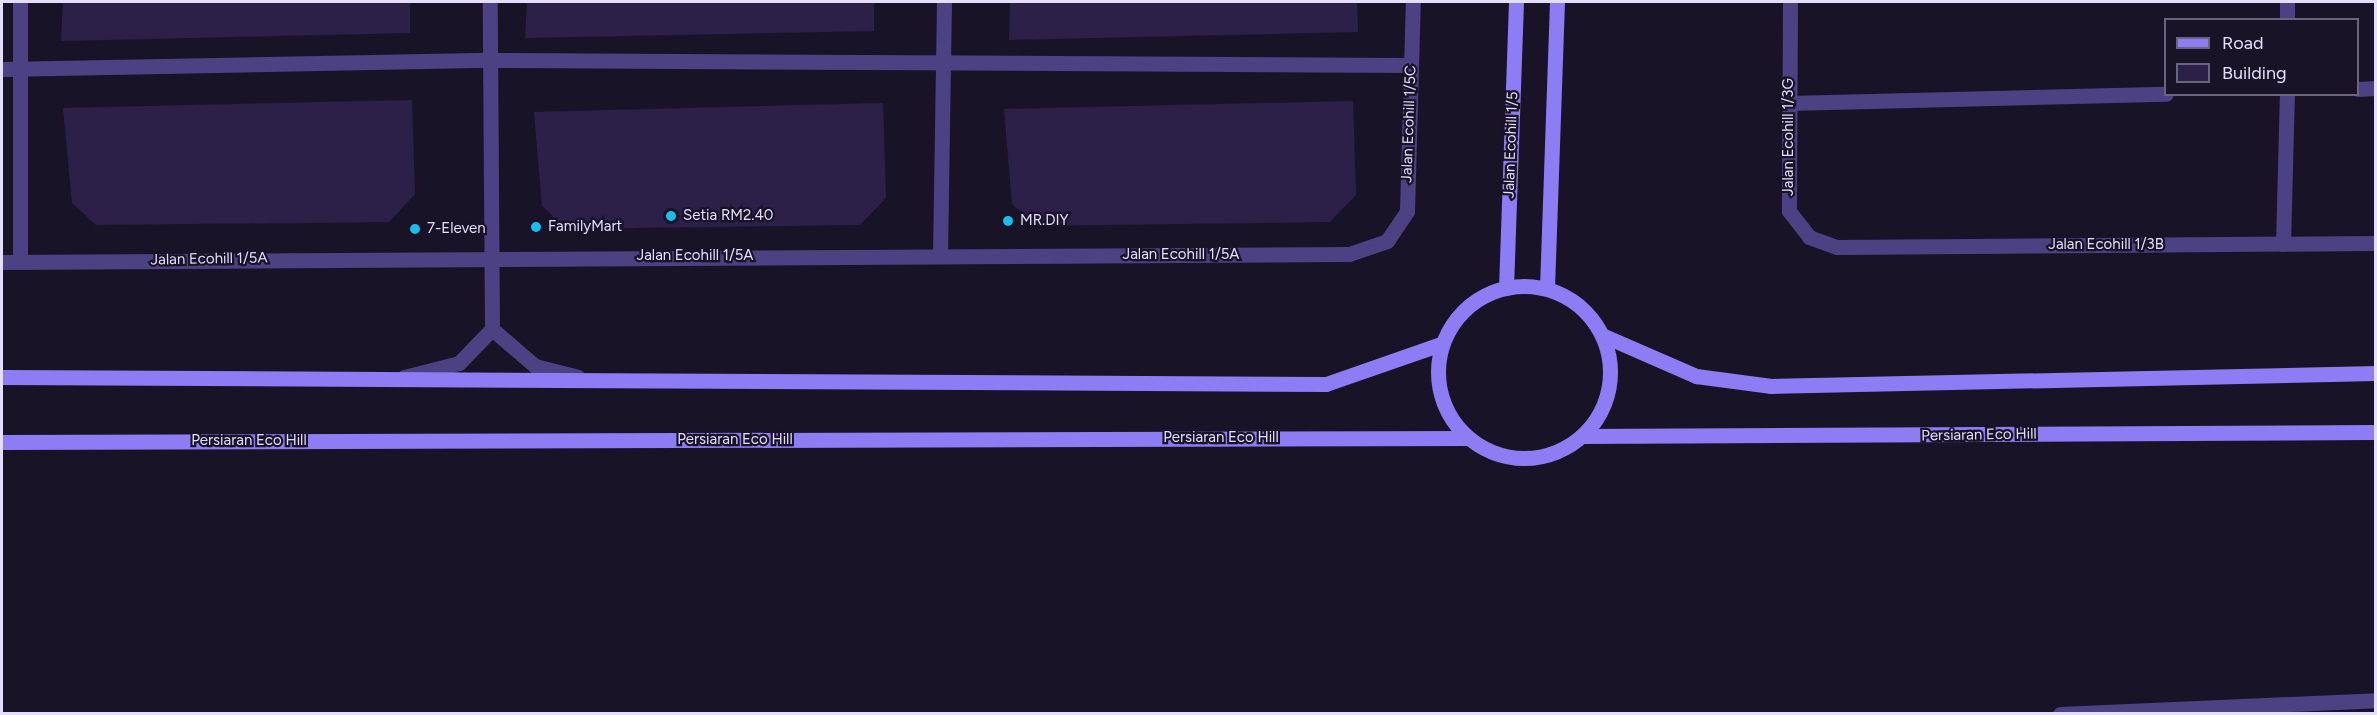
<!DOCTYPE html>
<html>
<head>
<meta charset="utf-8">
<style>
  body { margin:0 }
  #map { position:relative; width:2377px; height:715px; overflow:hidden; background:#191328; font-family:Figtree,sans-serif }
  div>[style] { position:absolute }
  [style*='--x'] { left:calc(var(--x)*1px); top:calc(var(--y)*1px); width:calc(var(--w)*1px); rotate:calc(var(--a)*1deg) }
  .building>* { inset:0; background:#2d2048 }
  .lane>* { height:15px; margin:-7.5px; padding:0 7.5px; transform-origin:7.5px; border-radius:7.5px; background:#4c4283 }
  .street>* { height:15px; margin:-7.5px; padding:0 7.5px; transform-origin:7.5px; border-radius:7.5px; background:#4c4283 }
  .secondary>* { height:15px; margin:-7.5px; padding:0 7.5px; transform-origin:7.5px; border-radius:7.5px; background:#8d7cf4 }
  .secondary>.ring { margin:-7.5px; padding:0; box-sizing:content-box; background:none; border:15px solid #8d7cf4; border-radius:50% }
  .dots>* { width:16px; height:16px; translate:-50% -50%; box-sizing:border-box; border:3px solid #191328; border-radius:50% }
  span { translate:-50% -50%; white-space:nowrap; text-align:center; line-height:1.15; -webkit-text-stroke:4.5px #191328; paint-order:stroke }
  .street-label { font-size:15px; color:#e4ddfc }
  .poi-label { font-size:15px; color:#e4ddfc }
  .left { translate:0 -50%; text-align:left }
  .frame { position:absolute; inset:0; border:3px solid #e4ddfc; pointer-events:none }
  .legend { position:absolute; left:2164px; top:18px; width:195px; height:78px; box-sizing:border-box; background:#191328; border:2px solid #6a647d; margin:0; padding:8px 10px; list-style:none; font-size:18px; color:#e4ddfc }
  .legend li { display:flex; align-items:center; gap:12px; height:30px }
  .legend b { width:30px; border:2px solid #6a647d }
</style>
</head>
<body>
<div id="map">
  <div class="building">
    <div style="clip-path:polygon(63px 2px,410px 2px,410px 33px,61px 41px)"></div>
    <div style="clip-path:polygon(527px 2px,874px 2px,874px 31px,525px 38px)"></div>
    <div style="clip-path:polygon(1010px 2px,1357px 2px,1358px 32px,1009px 40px)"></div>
    <div style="clip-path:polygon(412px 100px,415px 194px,389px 222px,96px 225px,72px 203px,63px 108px)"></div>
    <div style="clip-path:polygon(1353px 101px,1356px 195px,1330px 222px,1036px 226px,1012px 204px,1004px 109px)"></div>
    <div style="clip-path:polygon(883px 103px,886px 198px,860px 225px,566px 229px,542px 206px,534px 112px)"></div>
  </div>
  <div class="lane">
    <div style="--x:20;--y:2;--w:259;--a:90"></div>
    <div style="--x:2;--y:69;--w:488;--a:-1.1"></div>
    <div style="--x:490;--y:60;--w:921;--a:0.31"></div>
    <div style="--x:2358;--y:89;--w:18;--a:-3"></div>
    <div style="--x:1788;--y:103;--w:378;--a:-1.4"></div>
    <div style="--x:940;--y:256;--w:254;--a:-89.1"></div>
    <div style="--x:2;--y:262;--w:1347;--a:-0.34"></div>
    <div style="--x:1349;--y:254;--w:40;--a:-18.9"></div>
    <div style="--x:1387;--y:241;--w:36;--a:-56"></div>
    <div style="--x:1407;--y:211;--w:209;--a:-88.4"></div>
    <div style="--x:492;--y:329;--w:57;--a:40.7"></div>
    <div style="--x:535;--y:366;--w:44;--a:14.3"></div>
    <div style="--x:404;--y:377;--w:57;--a:-14.3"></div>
    <div style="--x:459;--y:363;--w:47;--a:-45.9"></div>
    <div style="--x:492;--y:329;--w:327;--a:-90.4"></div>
  </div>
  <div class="street">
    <div style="--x:1790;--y:2;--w:209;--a:90.3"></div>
    <div style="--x:1789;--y:211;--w:33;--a:52"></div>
    <div style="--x:1809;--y:237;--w:30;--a:20"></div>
    <div style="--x:1837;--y:247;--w:539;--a:-0.43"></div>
    <div style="--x:2287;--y:20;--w:18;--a:-90"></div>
    <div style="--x:2283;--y:244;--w:150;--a:-88.5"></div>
    <div style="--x:2060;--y:714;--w:316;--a:-2.5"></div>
  </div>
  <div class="secondary">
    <div class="ring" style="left:1438px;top:286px;width:157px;height:157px"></div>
    <div style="--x:1506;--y:288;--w:286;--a:-88"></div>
    <div style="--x:1547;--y:288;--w:286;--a:-88"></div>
    <div style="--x:1602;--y:335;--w:103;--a:23.6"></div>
    <div style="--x:1696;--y:376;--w:76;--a:7.6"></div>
    <div style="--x:1771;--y:386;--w:605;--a:-1.23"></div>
    <div style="--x:2;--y:377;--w:1324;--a:0.3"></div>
    <div style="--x:1326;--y:384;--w:122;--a:-19.2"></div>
    <div style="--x:1582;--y:436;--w:794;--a:-0.29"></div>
    <div style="--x:2;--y:442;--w:1466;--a:-0.16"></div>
  </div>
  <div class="dots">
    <div style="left:671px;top:216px;background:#19beec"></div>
    <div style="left:1008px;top:221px;background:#19beec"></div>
    <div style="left:536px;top:227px;background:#19beec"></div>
    <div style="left:415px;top:229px;background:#19beec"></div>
  </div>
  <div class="street-label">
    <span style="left:1409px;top:124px;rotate:-88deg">Jalan Ecohill 1/5C</span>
    <span style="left:1789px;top:137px;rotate:-90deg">Jalan Ecohill 1/3G</span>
    <span style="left:1511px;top:145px;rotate:-88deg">Jalan Ecohill 1/5</span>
    <span style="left:2106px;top:245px">Jalan Ecohill 1/3B</span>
    <span style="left:1181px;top:255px">Jalan Ecohill 1/5A</span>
    <span style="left:695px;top:256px">Jalan Ecohill 1/5A</span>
    <span style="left:209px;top:259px;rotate:-1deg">Jalan Ecohill 1/5A</span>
    <span style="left:1979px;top:435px;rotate:-1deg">Persiaran Eco Hill</span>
    <span style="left:1221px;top:438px">Persiaran Eco Hill</span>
    <span style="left:735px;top:440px">Persiaran Eco Hill</span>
    <span style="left:249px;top:441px">Persiaran Eco Hill</span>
  </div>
  <div class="poi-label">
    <span class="left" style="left:683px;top:216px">Setia RM2.40</span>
    <span class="left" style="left:1020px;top:221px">MR.DIY</span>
    <span class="left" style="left:548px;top:227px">FamilyMart</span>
    <span class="left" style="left:427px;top:229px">7-Eleven</span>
  </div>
  <div class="frame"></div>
  <ul class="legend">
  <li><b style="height:8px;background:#8d7cf4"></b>Road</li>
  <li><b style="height:16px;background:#2d2048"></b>Building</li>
  </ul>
</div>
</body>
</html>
